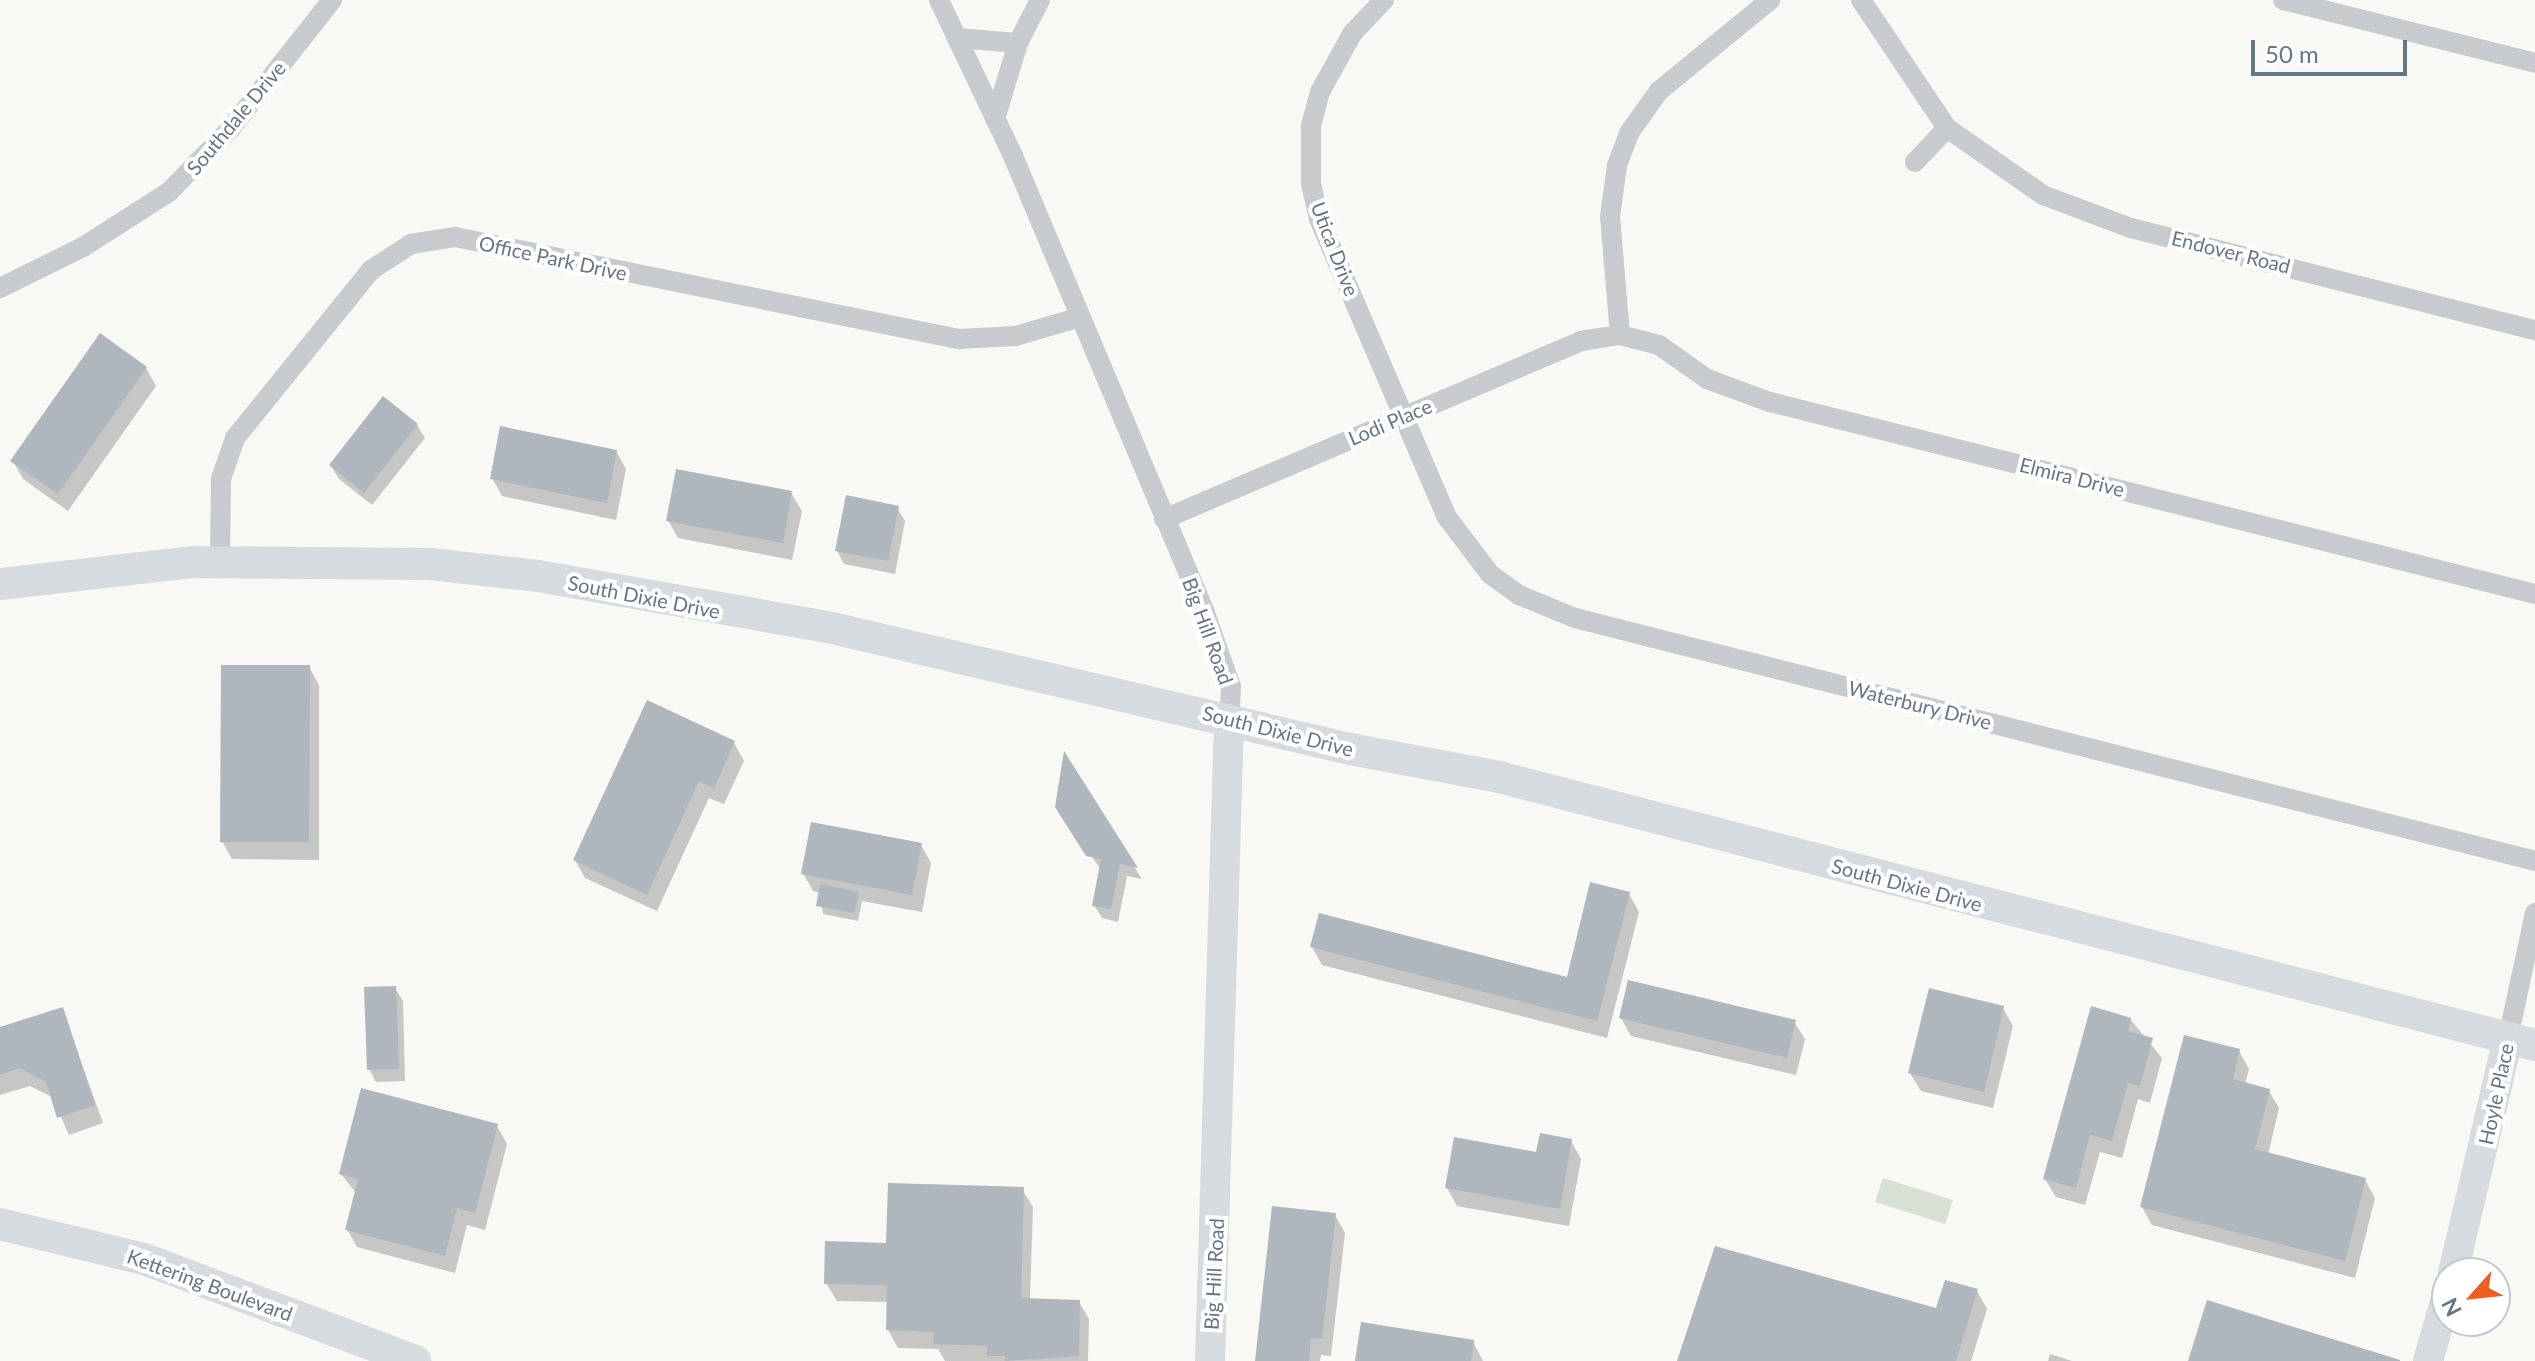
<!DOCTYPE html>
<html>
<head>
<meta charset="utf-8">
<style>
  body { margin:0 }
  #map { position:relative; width:2535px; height:1361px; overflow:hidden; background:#f8f8f5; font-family:Lato,sans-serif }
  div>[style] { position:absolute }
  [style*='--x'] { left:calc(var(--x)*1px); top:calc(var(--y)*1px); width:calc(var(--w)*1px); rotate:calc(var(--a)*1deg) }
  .green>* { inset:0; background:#d8e0d5 }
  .shadow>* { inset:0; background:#0003 }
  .building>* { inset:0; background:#afb6bd }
  .street>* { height:20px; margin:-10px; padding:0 10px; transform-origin:10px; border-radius:10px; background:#c7cbce }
  .secondary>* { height:30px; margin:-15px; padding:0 15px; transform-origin:15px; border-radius:15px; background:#d6dbdf }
  .primary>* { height:32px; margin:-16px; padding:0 16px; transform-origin:16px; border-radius:16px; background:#d6dbdf }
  span { translate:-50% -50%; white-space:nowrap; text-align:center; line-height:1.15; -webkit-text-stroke:8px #fff; paint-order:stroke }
  .street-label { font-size:20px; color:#657687 }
  .north { position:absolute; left:2431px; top:1257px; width:80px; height:80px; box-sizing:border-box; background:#fff; border:2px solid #c1c8cf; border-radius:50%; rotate:243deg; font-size:22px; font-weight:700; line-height:32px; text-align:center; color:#657687 }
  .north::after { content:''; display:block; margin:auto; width:28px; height:36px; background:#ed5e20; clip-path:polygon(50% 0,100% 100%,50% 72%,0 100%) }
  .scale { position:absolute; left:2251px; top:40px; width:156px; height:36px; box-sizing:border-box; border:4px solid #657687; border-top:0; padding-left:10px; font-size:24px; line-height:28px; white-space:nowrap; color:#657687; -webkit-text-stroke:6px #fff; paint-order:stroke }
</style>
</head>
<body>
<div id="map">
  <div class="green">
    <div style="clip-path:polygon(1883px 1178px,1953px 1200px,1945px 1224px,1875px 1202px)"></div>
  </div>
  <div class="shadow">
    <div style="clip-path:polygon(146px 368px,156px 386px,68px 511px,23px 479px,13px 461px)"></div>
    <div style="clip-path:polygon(417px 425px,425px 438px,372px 505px,339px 479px,331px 466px)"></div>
    <div style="clip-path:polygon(616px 451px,626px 469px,616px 520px,502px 496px,492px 478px)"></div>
    <div style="clip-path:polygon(791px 493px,802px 511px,792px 560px,678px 538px,668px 520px)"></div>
    <div style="clip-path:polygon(897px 508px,905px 521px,895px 574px,844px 564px,837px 551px)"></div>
    <div style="clip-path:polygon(309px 667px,319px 685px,319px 860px,232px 859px,222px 841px)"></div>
    <div style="clip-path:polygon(734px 743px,744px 761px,724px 804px,709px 798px,657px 911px,585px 878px,575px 860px)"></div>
    <div style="clip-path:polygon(1065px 756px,1142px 879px,1127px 876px,1118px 922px,1102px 918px,1094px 905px,1101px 870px,1066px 820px)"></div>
    <div style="clip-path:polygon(921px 845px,931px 863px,922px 912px,862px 901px,858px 921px,823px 914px,820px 893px,813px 891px,803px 873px)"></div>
    <div style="clip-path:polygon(1629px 894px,1639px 912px,1607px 1038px,1322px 965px,1312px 947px,1568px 979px)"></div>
    <div style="clip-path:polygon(395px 988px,403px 1001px,405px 1081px,376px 1082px,369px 1069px)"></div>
    <div style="clip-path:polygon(2003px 1008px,2013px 1026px,1993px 1108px,1921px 1091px,1910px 1073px)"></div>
    <div style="clip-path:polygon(62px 1009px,103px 1123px,69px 1135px,52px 1097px,30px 1086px,0 1095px,0 1029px)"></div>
    <div style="clip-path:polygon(1621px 1018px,1794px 1022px,1805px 1039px,1796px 1075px,1631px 1036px)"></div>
    <div style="clip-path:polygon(2130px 1019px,2162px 1058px,2150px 1103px,2138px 1099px,2122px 1158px,2100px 1152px,2085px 1205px,2056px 1197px,2045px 1179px)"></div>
    <div style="clip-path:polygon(2239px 1051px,2249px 1069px,2245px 1084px,2269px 1091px,2279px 1108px,2268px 1155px,2365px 1180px,2375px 1198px,2355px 1278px,2152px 1225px,2142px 1207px)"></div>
    <div style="clip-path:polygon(497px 1126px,507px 1144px,485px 1230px,467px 1225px,455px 1273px,357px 1247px,347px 1229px,356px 1193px,341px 1174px)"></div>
    <div style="clip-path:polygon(1571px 1141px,1581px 1159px,1569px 1226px,1457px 1206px,1447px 1188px)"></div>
    <div style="clip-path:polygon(1022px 1189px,1033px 1207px,1030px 1300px,1079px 1302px,1089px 1319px,1088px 1361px,945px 1361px,938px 1349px,898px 1348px,888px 1330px,889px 1302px,837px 1301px,826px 1283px,888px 1245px)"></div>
    <div style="clip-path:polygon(1335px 1215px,1345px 1233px,1331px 1356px,1321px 1355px,1320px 1361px,1257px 1361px)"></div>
    <div style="clip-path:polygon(1977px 1291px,1987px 1309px,1971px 1361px,1679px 1361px,1938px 1310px)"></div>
    <div style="clip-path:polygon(1473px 1342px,1483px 1361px,1357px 1361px)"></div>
    <div style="clip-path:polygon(2050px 1354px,2072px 1361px,2048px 1361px)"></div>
  </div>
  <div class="building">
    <div style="clip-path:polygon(100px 333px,147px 367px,58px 494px,10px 461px)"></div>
    <div style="clip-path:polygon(383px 396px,418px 424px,364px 493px,329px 465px)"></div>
    <div style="clip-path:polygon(500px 426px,617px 450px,607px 503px,490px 479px)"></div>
    <div style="clip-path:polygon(676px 469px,792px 491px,783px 543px,666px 521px)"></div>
    <div style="clip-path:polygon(846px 495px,899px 506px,888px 561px,835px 551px)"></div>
    <div style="clip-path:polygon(221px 665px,310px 665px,309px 842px,220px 842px)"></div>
    <div style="clip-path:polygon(647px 700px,735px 741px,714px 788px,699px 781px,647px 895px,573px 860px)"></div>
    <div style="clip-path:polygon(1064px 751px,1138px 868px,1120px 864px,1111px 909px,1092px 906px,1101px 859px,1086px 856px,1055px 807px)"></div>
    <div style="clip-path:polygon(811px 822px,922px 843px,912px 895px,801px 874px)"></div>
    <div style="clip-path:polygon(1590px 882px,1630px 892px,1597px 1021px,1310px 947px,1319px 913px,1567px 977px)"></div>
    <div style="clip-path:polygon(820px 884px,859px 892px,854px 913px,816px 906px)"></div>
    <div style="clip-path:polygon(1628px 980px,1796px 1020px,1787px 1058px,1619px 1018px)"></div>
    <div style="clip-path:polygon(396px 986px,399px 1069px,367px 1070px,364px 987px)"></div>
    <div style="clip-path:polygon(1929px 988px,2004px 1006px,1984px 1092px,1908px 1073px)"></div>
    <div style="clip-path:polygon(2091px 1006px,2131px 1018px,2128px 1031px,2153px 1038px,2140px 1086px,2128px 1083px,2112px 1141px,2090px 1135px,2076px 1188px,2043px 1179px)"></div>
    <div style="clip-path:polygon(63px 1007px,95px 1105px,57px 1118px,46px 1082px,19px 1068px,0 1075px,0 1027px)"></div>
    <div style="clip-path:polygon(2184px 1035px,2240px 1049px,2233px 1079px,2270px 1089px,2255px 1149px,2366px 1178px,2345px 1261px,2140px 1207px)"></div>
    <div style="clip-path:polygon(361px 1088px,498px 1124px,475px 1213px,457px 1208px,445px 1256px,345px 1230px,358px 1179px,339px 1174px)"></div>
    <div style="clip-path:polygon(1540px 1133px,1572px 1139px,1560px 1209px,1445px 1188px,1454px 1137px,1536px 1152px)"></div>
    <div style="clip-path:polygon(888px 1183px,1024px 1187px,1021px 1298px,1080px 1300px,1079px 1356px,1005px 1361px,1005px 1356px,987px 1356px,987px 1346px,933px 1344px,934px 1332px,886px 1330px,887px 1285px,824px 1284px,825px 1241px,886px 1243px)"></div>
    <div style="clip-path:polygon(1272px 1206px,1336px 1213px,1322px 1339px,1311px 1338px,1309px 1361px,1255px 1361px)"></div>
    <div style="clip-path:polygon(1715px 1246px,1936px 1308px,1945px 1280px,1978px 1289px,1956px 1361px,1677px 1361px)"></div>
    <div style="clip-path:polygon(2207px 1300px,2400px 1360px,2400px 1361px,2188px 1361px)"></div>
    <div style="clip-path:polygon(1361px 1322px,1474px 1340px,1471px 1361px,1355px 1361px)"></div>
  </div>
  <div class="street">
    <div style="--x:939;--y:0;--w:173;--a:64.6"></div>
    <div style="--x:1013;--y:156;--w:496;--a:67.2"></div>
    <div style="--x:1205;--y:613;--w:78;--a:70.6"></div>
    <div style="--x:1231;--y:687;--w:33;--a:93"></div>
    <div style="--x:1384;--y:0;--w:47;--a:133.3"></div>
    <div style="--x:1352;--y:34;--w:66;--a:118.9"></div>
    <div style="--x:1320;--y:92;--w:34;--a:105"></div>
    <div style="--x:1311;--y:125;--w:59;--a:90"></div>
    <div style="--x:1311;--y:184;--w:36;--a:77"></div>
    <div style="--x:1319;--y:219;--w:323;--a:66.8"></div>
    <div style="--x:1446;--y:516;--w:73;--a:52.8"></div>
    <div style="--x:1490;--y:574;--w:36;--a:36"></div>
    <div style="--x:1519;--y:595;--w:61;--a:22.3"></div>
    <div style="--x:1575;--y:618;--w:990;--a:14.2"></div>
    <div style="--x:1861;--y:0;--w:154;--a:56.1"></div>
    <div style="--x:1947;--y:128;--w:117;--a:34.9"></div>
    <div style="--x:2043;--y:195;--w:94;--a:20.6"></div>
    <div style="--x:2131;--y:228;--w:417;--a:14.2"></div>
    <div style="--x:2283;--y:0;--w:260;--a:14"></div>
    <div style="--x:957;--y:38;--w:61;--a:4.7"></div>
    <div style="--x:995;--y:119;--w:79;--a:-73.2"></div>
    <div style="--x:1018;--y:43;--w:48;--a:-62.9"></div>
    <div style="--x:1915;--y:162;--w:47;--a:-46.7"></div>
    <div style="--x:0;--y:288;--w:93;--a:-26.3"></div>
    <div style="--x:83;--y:247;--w:102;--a:-32.6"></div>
    <div style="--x:169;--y:192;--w:89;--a:-45.9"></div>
    <div style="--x:231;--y:128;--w:163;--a:-51.7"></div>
    <div style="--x:1620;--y:335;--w:118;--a:-94.8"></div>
    <div style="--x:1610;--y:217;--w:52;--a:-82.3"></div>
    <div style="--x:1617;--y:165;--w:34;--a:-69"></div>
    <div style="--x:1629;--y:133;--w:52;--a:-54.5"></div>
    <div style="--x:1659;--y:91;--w:144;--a:-39.3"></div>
    <div style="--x:1164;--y:519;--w:453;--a:-23.1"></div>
    <div style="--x:1581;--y:341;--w:39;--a:-9"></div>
    <div style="--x:1620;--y:335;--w:40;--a:14.4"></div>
    <div style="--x:1659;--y:345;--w:59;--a:35.3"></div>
    <div style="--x:1707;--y:379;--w:67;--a:20.1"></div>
    <div style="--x:1770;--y:402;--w:789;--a:14.09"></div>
    <div style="--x:220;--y:561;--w:82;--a:-89.3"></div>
    <div style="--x:221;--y:479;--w:43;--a:-71.1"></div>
    <div style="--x:235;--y:438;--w:216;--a:-51"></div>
    <div style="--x:371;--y:270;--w:48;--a:-33"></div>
    <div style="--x:411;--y:244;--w:45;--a:-9"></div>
    <div style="--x:455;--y:237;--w:513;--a:11.46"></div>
    <div style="--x:958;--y:339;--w:58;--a:-3"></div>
    <div style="--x:1016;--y:336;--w:64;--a:-16.4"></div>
    <div style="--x:2508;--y:1038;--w:128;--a:-77.8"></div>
  </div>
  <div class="secondary">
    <div style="--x:2453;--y:1273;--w:241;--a:-76.8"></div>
    <div style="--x:1210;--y:1361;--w:641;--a:-88.3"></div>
    <div style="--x:2428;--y:1361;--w:69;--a:-73.9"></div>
  </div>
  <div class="primary">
    <div style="--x:0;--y:584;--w:193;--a:-6.5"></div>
    <div style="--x:192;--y:562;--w:238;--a:0.5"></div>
    <div style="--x:430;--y:564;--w:109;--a:6.3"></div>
    <div style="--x:538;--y:576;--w:299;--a:10"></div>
    <div style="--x:832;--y:628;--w:532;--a:13.15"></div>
    <div style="--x:1350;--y:749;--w:152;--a:10.6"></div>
    <div style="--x:1499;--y:777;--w:1070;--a:14.5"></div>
    <div style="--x:0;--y:1224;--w:148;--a:13.7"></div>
    <div style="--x:144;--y:1259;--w:290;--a:20.6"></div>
  </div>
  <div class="street-label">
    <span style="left:236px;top:118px;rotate:-50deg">Southdale Drive</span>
    <span style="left:1335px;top:249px;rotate:69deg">Utica Drive</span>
    <span style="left:2231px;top:252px;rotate:14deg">Endover Road</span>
    <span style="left:553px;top:258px;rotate:12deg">Office Park Drive</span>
    <span style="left:1390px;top:422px;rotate:-23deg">Lodi Place</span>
    <span style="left:2072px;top:477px;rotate:14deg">Elmira Drive</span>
    <span style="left:644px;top:597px;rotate:11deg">South Dixie Drive</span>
    <span style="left:1208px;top:631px;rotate:70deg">Big Hill Road</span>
    <span style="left:1920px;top:705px;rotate:14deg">Waterbury Drive</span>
    <span style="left:1278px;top:731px;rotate:14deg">South Dixie Drive</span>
    <span style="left:1907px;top:885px;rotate:15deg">South Dixie Drive</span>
    <span style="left:2496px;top:1094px;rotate:-78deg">Hoyle Place</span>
    <span style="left:1214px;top:1274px;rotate:-87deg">Big Hill Road</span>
    <span style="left:210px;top:1285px;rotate:20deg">Kettering Boulevard</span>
  </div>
  <div class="north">N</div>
  <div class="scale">50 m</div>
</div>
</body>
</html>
